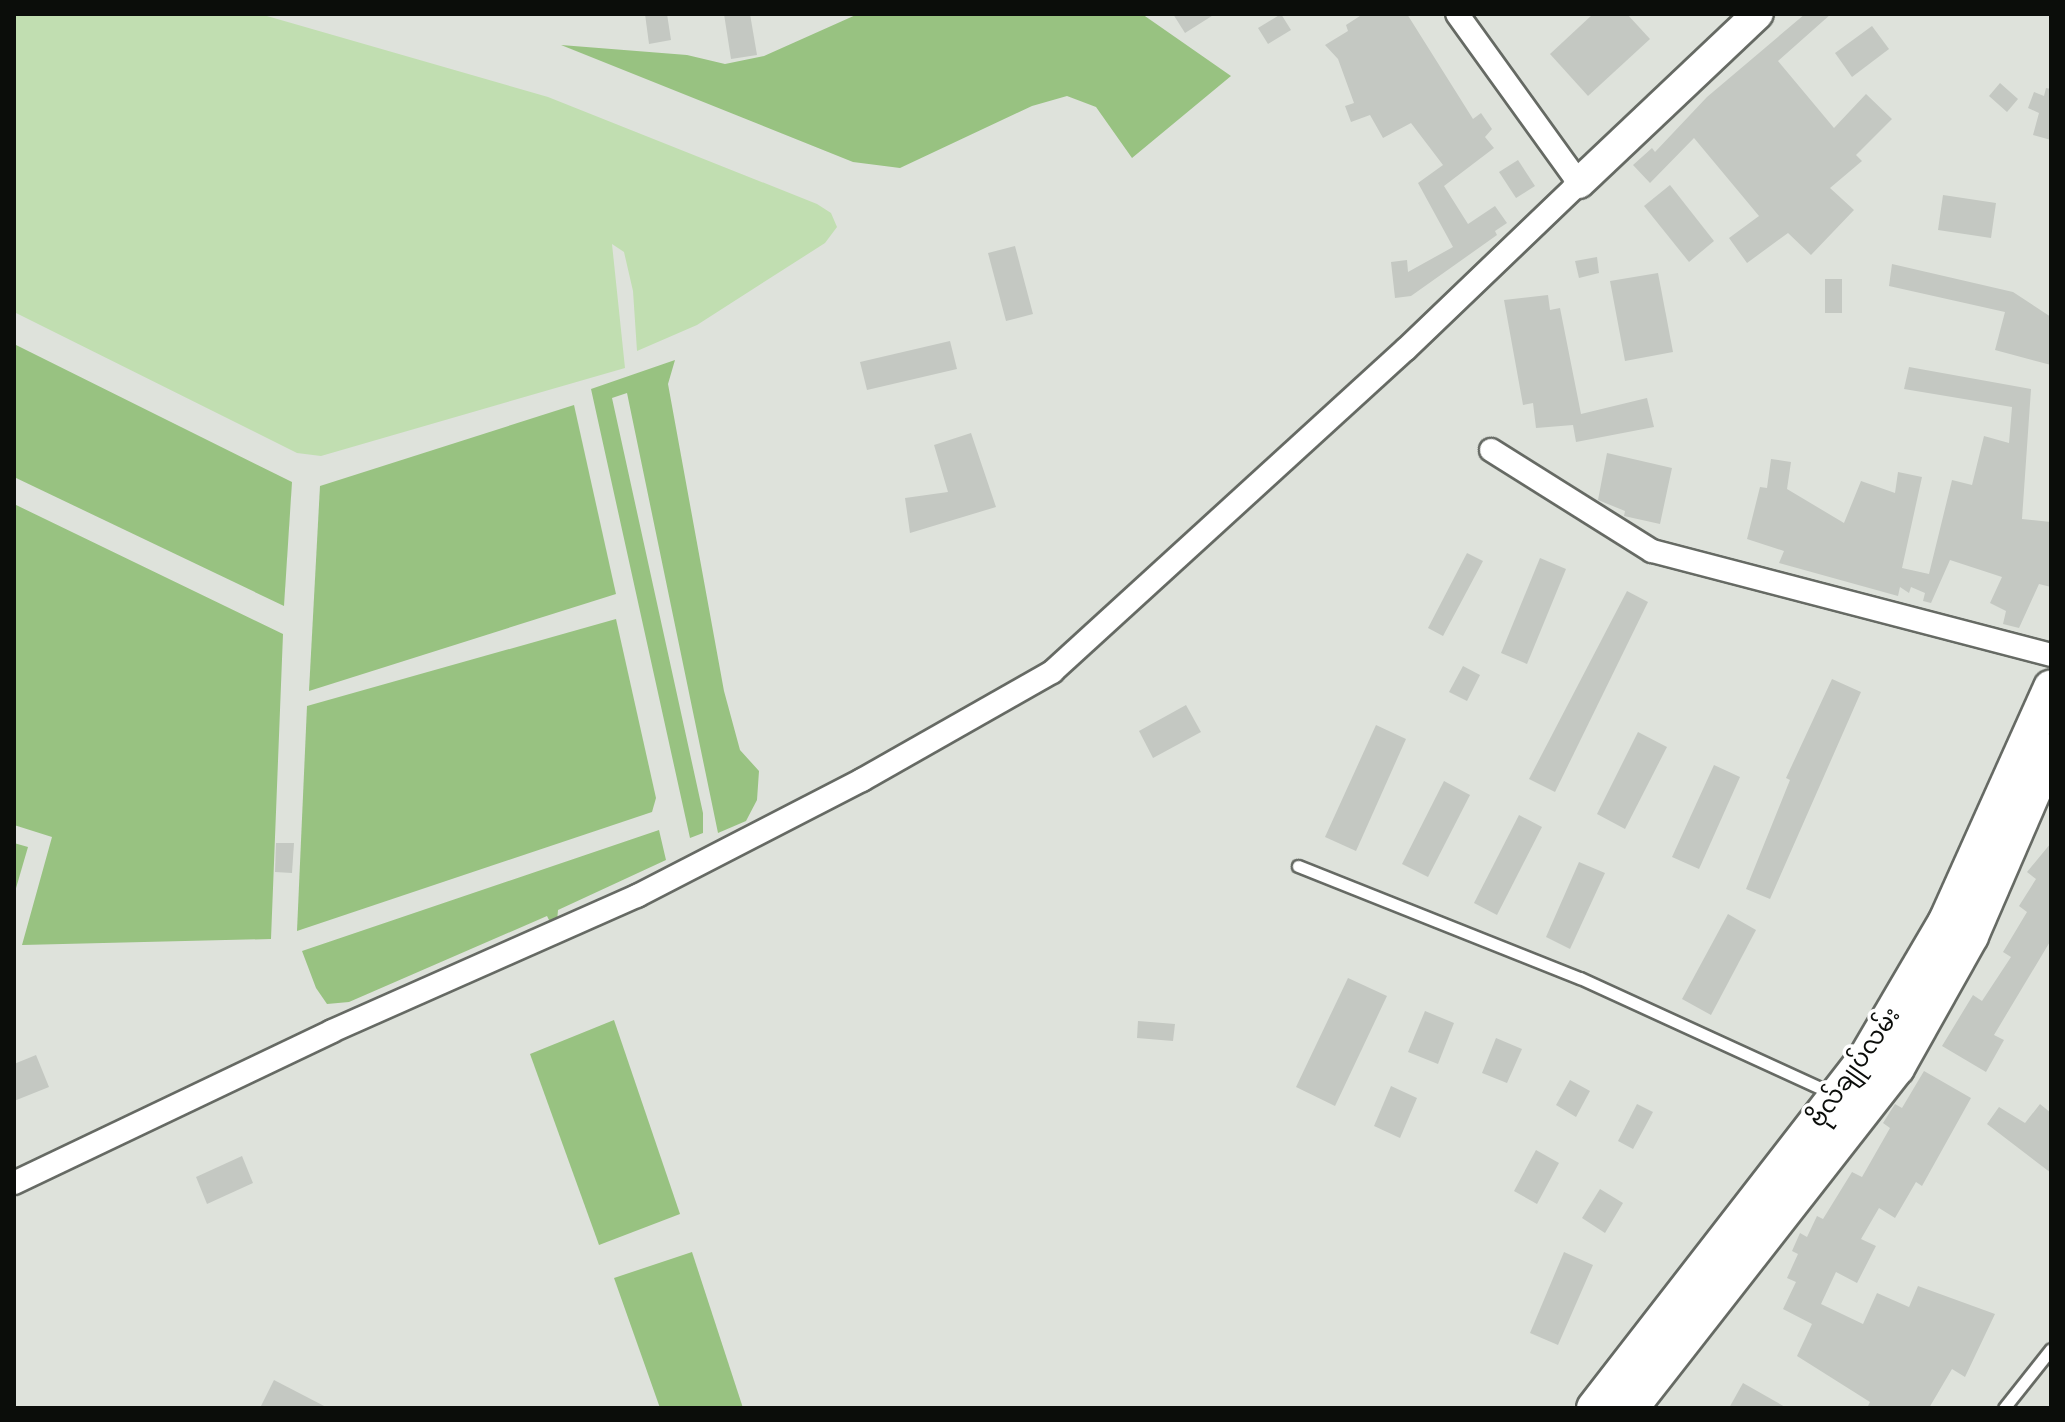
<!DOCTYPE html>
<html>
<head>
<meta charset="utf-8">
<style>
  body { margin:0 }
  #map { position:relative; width:2065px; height:1422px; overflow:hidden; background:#dee2db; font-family:"Libre Baskerville","Noto Sans Myanmar",serif }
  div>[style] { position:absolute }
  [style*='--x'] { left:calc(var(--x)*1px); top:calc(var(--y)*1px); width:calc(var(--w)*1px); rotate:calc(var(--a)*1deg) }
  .green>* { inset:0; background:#c1deb1 }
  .water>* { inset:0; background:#98c281 }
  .building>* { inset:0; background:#c4c8c2 }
  .roads { filter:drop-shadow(2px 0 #666a64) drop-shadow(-2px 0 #666a64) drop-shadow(0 2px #666a64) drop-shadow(0 -2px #666a64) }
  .lane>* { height:11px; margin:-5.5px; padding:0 5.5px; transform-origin:5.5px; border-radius:5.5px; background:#fff }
  .street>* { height:22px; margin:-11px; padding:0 11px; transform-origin:11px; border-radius:11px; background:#fff }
  .secondary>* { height:30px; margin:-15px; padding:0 15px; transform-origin:15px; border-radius:15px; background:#fff }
  .primary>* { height:34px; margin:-17px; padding:0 17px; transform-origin:17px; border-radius:17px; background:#fff }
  span { translate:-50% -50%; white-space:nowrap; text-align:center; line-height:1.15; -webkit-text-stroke:7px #fff; paint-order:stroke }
  .street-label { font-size:24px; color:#0b0d0a }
  .frame { position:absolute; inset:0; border:16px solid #0b0d0a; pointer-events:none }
</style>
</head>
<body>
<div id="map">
  <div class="green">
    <div style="clip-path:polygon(14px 14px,260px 14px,548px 97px,817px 204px,831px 213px,837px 227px,825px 243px,697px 325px,637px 351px,633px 291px,624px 252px,612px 244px,625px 368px,321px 456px,297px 453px,14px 312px)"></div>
  </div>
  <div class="water">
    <div style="clip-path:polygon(858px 14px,1142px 14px,1231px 76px,1132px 158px,1096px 107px,1067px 96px,1032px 106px,900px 168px,853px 162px,561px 45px,687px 55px,725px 64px,764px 56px)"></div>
    <div style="clip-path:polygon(14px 344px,292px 482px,284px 606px,14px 477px)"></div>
    <div style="clip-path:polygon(675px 360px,668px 384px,724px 691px,740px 750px,759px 771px,757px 800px,746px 821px,718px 833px,627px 393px,612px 398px,703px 813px,703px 833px,690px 838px,591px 389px)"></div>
    <div style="clip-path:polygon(574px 405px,616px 594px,309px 691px,320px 486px)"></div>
    <div style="clip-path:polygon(14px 504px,283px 634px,271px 939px,22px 945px,52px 837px,14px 825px)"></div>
    <div style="clip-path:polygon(616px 619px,656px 798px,652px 812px,297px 931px,307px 706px)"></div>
    <div style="clip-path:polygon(659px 830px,666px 860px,558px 910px,557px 922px,550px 922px,547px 916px,349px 1002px,327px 1004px,316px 988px,302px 951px)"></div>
    <div style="clip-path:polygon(14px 843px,28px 847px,14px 895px)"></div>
    <div style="clip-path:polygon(614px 1020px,680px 1214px,599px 1245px,530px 1054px)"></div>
    <div style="clip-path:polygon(692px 1252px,743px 1408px,660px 1408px,614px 1278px)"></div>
  </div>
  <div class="building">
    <div style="clip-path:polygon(645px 14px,667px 14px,671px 40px,649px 44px)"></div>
    <div style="clip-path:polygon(724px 14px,750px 14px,757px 55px,731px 59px)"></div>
    <div style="clip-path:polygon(1173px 14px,1215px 14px,1185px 33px)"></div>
    <div style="clip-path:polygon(1281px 14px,1291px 30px,1268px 44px,1258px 28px)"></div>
    <div style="clip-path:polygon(1363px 14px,1407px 14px,1473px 119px,1481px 113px,1492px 129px,1485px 137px,1494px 148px,1444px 186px,1468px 224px,1495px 206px,1507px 223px,1495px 231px,1497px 235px,1411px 296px,1395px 298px,1391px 262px,1407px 260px,1408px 272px,1453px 247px,1418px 183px,1443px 165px,1411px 123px,1383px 138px,1370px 115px,1351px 122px,1345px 106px,1354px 103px,1338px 59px,1325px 45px,1348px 31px,1346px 25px)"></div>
    <div style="clip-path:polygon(1593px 14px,1627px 14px,1650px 39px,1588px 96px,1550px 54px)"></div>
    <div style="clip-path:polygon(1805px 14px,1831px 14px,1778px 61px,1834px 128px,1866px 94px,1892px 119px,1856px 155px,1862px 161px,1830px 188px,1854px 210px,1811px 255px,1788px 233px,1747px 263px,1729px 238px,1759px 216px,1694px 138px,1650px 183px,1633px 165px,1652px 148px,1655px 152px,1707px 97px)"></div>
    <div style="clip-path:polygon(1872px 26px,1889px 49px,1852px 77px,1835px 53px)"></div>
    <div style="clip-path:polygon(2000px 83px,2018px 99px,2007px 112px,1989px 96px)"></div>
    <div style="clip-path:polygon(2046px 88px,2051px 89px,2051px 140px,2033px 135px,2039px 113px,2028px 108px,2034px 92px,2044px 96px)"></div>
    <div style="clip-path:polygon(1518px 160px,1535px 186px,1516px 198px,1499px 172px)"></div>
    <div style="clip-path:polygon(1670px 185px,1714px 241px,1689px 262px,1644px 206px)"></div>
    <div style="clip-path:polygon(1943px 195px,1996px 203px,1991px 238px,1938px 230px)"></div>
    <div style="clip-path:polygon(1015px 246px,1033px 314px,1006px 321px,988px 253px)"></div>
    <div style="clip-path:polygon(1597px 257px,1599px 273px,1579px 278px,1575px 261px)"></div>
    <div style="clip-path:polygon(1892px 264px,2013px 292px,2051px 317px,2051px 365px,1995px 350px,2005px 312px,1889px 286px)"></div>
    <div style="clip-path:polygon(1658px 273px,1673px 352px,1625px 361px,1610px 281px)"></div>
    <div style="clip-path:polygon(1825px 279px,1842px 279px,1842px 313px,1825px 313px)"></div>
    <div style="clip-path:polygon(1548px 295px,1550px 310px,1560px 308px,1581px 414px,1647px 398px,1654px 427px,1576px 442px,1573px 425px,1536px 428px,1533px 403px,1523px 405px,1504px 300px)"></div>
    <div style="clip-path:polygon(950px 341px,957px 369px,867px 390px,860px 362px)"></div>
    <div style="clip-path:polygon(1909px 367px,2031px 389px,2022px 519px,2051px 522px,2051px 587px,2039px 584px,2019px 628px,2003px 624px,2006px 611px,1990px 603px,2002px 577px,1950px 560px,1931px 603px,1923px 601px,1925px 593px,1911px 587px,1909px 593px,1900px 587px,1898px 596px,1779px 563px,1784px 551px,1747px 539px,1760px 487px,1767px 488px,1771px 459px,1791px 462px,1787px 489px,1844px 523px,1861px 481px,1895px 493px,1898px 472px,1922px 477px,1902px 568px,1929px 574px,1952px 480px,1972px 485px,1984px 436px,2009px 443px,2012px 407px,1904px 389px)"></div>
    <div style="clip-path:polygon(971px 433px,996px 507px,910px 533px,905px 498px,948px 492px,934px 445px)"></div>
    <div style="clip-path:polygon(1607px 453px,1672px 468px,1660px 524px,1624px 516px,1625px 511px,1598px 500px)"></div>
    <div style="clip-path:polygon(1467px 553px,1483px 561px,1443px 636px,1428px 628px)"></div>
    <div style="clip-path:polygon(1540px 558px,1566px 569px,1527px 664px,1501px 653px)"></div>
    <div style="clip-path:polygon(1627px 591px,1648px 602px,1555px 792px,1529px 779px)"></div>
    <div style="clip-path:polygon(1463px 666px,1480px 675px,1467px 701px,1449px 692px)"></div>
    <div style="clip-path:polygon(1832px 679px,1861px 692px,1770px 899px,1746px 889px,1790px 780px,1786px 778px)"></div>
    <div style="clip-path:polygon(1186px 705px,1201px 732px,1153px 758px,1139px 731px)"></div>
    <div style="clip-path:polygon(1376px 725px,1406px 739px,1356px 851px,1325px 837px)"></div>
    <div style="clip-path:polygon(1638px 732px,1667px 747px,1625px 829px,1597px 814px)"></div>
    <div style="clip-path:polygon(1714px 765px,1740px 777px,1699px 869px,1672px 857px)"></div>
    <div style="clip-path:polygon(1444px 781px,1470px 795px,1428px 877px,1402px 864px)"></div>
    <div style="clip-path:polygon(1519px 815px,1542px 827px,1497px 915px,1474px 903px)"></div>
    <div style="clip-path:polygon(276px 843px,294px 843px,292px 873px,275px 872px)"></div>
    <div style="clip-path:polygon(2051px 843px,2051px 940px,1994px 1035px,2004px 1040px,1986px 1072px,1942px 1046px,1973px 995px,1982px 1001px,2011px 957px,2003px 952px,2027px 912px,2019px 906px,2036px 879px,2027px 872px)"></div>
    <div style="clip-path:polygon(1579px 862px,1605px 873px,1570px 949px,1546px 937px)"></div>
    <div style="clip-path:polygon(1728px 914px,1756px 930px,1711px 1015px,1682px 999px)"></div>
    <div style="clip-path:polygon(1348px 978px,1387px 996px,1335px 1106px,1296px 1087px)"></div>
    <div style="clip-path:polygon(1425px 1011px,1454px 1023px,1438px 1064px,1408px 1052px)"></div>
    <div style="clip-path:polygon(1138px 1021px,1175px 1024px,1173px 1041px,1137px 1038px)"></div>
    <div style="clip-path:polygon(1496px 1038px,1522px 1049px,1507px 1083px,1482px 1073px)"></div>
    <div style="clip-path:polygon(36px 1055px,49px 1087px,14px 1101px,14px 1064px)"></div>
    <div style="clip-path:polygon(1924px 1071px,1971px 1098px,1922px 1186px,1916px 1182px,1895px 1218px,1879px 1208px,1861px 1239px,1876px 1246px,1857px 1283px,1836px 1272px,1821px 1304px,1863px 1324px,1877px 1293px,1909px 1307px,1918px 1286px,1995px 1314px,1965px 1377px,1952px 1369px,1929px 1408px,1867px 1408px,1870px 1402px,1797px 1356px,1812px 1324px,1783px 1309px,1796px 1282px,1787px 1278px,1798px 1254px,1792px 1251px,1800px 1233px,1807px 1237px,1817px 1216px,1823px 1219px,1852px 1172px,1862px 1177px,1890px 1128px,1883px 1123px,1895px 1104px,1902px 1108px)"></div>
    <div style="clip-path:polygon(1570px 1080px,1590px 1091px,1576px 1117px,1556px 1105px)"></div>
    <div style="clip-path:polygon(1391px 1086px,1417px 1098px,1400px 1138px,1374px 1126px)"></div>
    <div style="clip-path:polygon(1637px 1104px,1653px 1112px,1633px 1149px,1618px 1141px)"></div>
    <div style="clip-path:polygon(2040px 1104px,2051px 1113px,2051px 1173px,1987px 1124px,1999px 1107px,2025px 1123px)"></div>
    <div style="clip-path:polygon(1536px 1150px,1559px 1163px,1537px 1204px,1514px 1191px)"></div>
    <div style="clip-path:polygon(242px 1156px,253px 1183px,207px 1204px,196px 1177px)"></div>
    <div style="clip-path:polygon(1600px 1189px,1623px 1203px,1605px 1233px,1582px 1218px)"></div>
    <div style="clip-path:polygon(1564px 1252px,1593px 1265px,1558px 1345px,1530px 1333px)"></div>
    <div style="clip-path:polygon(274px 1380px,328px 1408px,260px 1408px)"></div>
    <div style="clip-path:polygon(1743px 1383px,1787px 1408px,1729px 1408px)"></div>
  </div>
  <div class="roads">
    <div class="lane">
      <div style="--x:1298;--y:866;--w:303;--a:21.7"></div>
      <div style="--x:1580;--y:978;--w:278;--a:24.6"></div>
      <div style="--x:2004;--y:1408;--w:75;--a:-51.5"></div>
    </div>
    <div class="street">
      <div style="--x:1491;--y:450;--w:190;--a:32.1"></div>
      <div style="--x:1652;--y:551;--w:412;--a:14.6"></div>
      <div style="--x:14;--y:1183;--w:352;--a:-25.5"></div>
      <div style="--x:332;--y:1031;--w:334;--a:-23.9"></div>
      <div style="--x:637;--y:896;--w:253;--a:-27.3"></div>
      <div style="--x:862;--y:780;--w:219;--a:-29.6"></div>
      <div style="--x:1052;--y:672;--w:478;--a:-42.4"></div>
      <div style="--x:1405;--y:350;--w:241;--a:-43.8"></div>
      <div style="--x:1579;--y:183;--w:208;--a:-125.8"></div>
    </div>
    <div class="secondary">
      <div style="--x:1579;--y:183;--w:246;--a:-43.4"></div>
    </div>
    <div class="primary">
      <div style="--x:1594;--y:1408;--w:442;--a:-52.2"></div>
      <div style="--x:1865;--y:1059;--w:160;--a:-59.6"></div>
      <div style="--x:1946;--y:921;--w:256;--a:-65.8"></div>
      <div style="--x:1631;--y:1408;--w:432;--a:-52"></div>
      <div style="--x:1897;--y:1068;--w:151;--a:-60.7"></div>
      <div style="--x:1971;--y:936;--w:202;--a:-66.6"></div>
    </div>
  </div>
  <div class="street-label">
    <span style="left:1854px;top:1067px;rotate:-55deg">ဗိုလ်ချုပ်လမ်း</span>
  </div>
  <div class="frame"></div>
</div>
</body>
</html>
